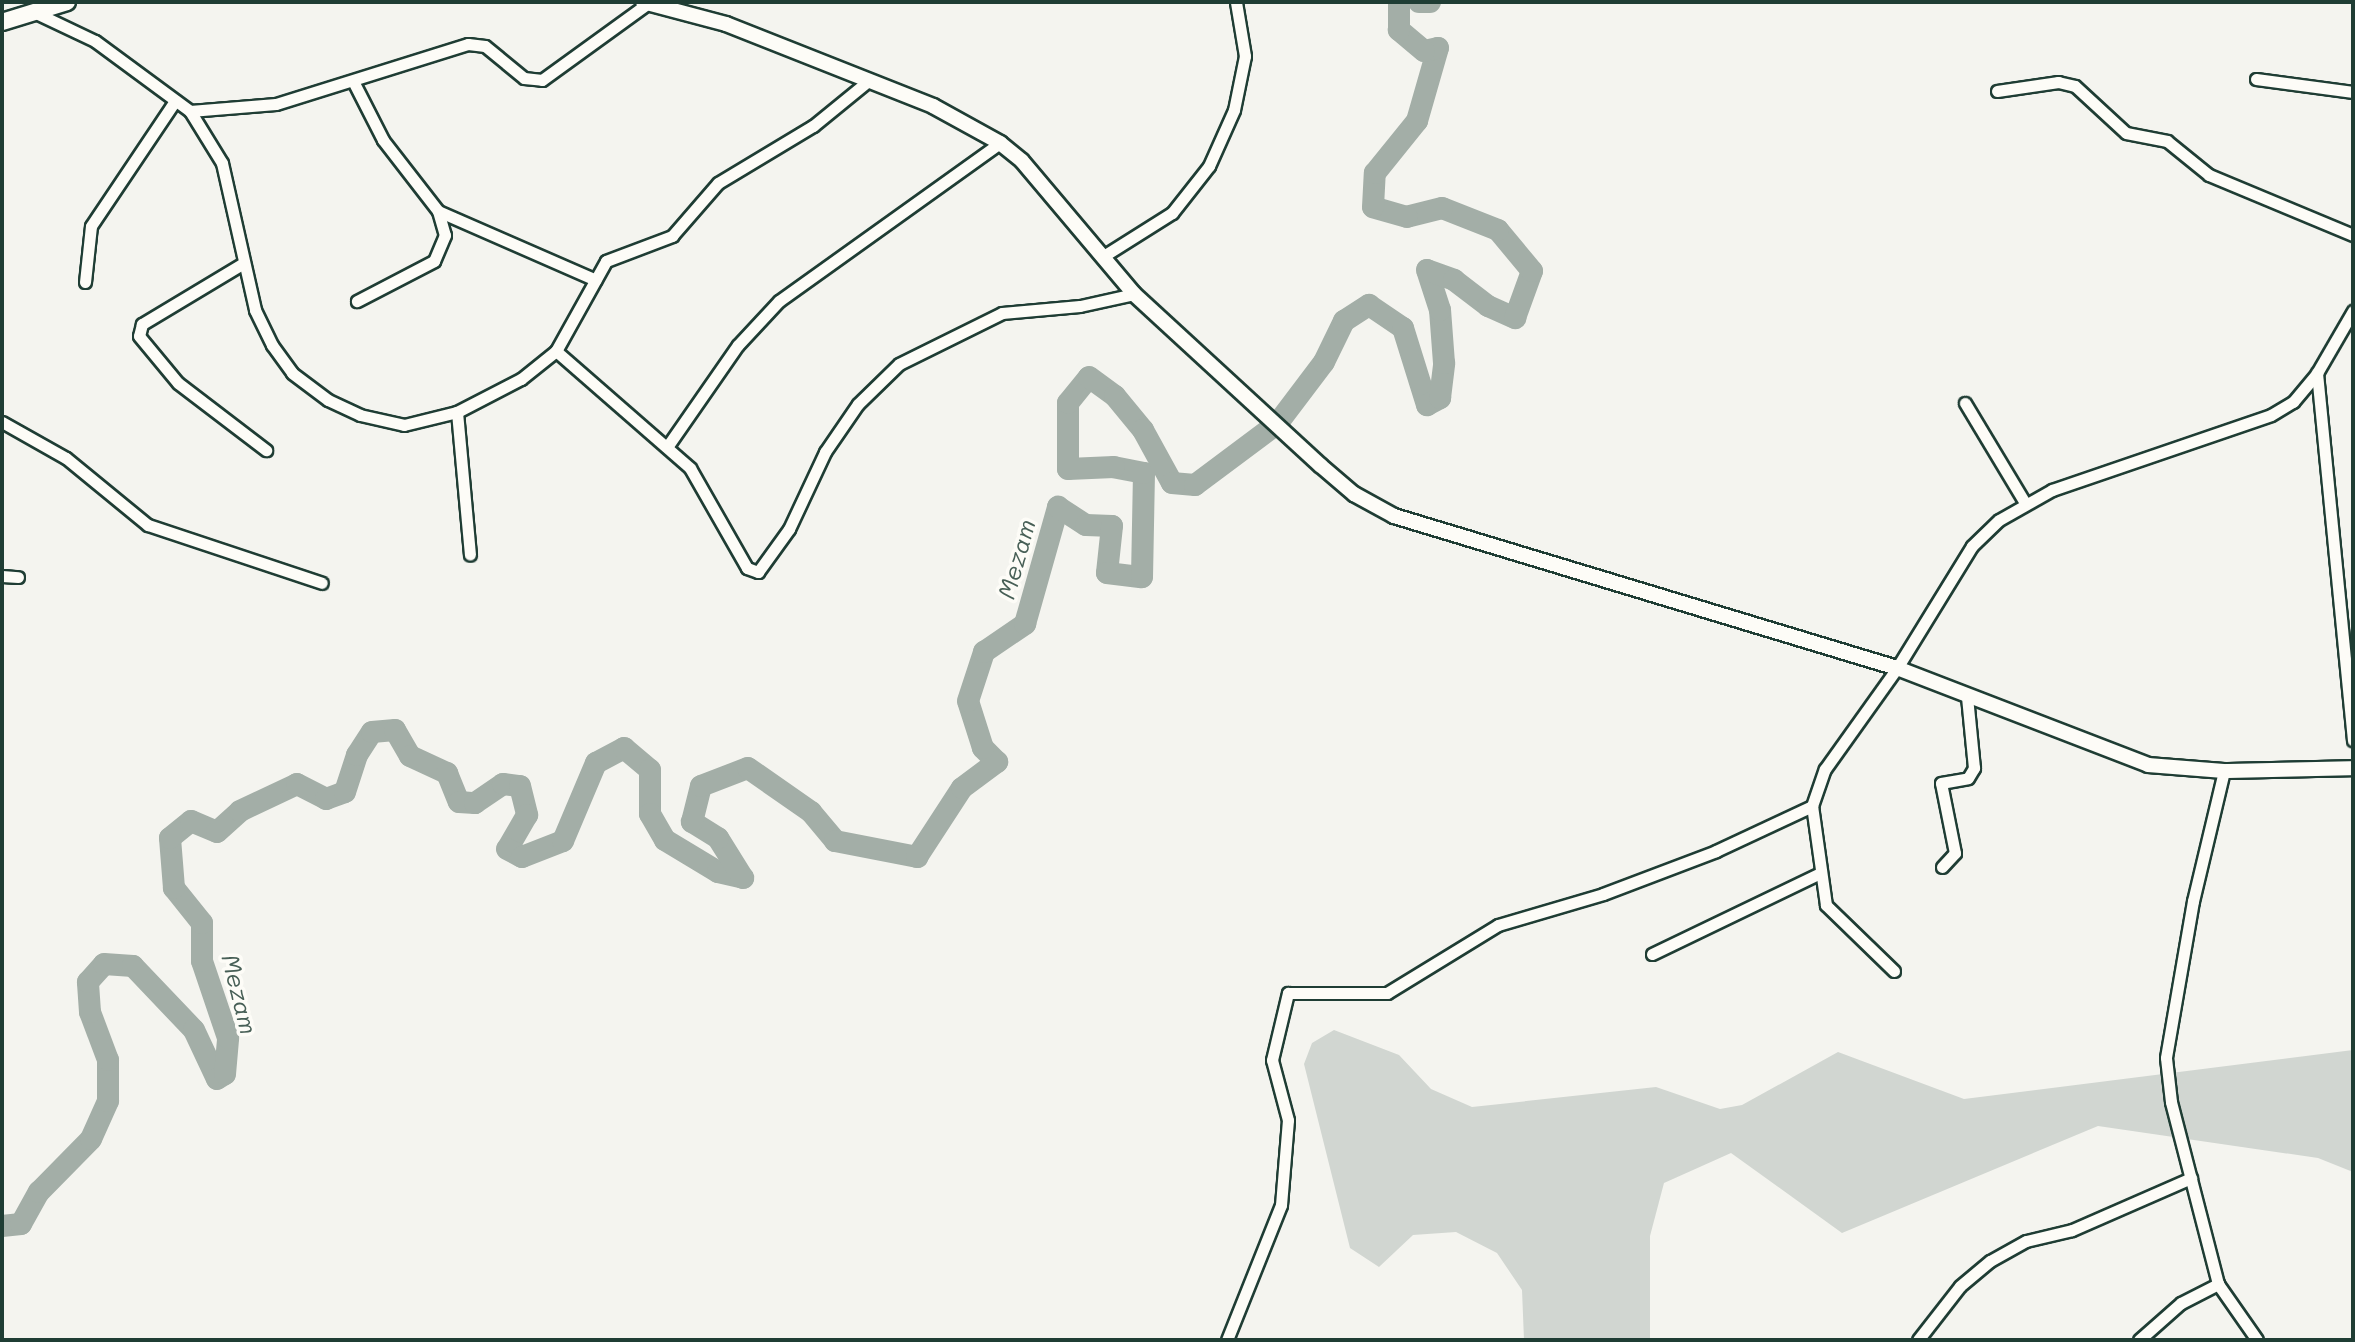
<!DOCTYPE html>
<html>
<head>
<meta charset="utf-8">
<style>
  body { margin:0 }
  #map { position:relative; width:2355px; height:1342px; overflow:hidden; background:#f4f4ef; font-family:Mali,sans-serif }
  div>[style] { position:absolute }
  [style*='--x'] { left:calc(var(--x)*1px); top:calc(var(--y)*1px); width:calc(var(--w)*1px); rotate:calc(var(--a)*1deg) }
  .green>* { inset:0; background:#d1d6d1 }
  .river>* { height:22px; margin:-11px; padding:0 11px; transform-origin:11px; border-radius:11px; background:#a3aea7 }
  .roads { filter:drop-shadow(2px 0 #1f3d34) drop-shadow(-2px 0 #1f3d34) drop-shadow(0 2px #1f3d34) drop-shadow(0 -2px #1f3d34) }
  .minor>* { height:11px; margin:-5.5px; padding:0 5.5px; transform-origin:5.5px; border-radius:5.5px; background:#fdfcf7 }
  .tertiary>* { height:14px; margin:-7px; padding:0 7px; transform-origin:7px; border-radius:7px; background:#fdfcf7 }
  .secondary>* { height:16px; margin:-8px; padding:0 8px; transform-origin:8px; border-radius:8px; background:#fdfcf7 }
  span { translate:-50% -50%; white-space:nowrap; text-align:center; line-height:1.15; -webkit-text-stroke:7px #fdfcf7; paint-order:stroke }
  .water-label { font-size:24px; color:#475f56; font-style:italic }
  .frame { position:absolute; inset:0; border:4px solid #1f3d34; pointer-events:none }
</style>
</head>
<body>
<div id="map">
  <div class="green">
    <div style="clip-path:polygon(1334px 1030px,1399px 1055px,1431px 1089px,1472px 1107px,1656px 1087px,1720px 1109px,1742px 1105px,1838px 1052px,1964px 1099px,2353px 1050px,2353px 1172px,2318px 1158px,2098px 1126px,1842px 1233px,1731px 1153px,1664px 1183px,1650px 1236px,1650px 1340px,1524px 1340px,1522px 1290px,1497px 1253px,1456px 1232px,1413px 1235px,1379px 1267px,1350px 1248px,1304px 1064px,1312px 1043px)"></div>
  </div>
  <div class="river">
    <div style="--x:1419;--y:2;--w:11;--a:0"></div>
    <div style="--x:2;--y:1226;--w:19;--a:-6"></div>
    <div style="--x:21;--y:1224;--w:37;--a:-61"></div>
    <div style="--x:39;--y:1192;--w:74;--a:-45.5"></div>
    <div style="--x:91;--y:1139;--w:42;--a:-65.9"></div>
    <div style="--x:108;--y:1101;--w:41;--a:-90"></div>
    <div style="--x:108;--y:1060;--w:51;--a:-110.6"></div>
    <div style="--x:90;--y:1012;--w:30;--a:-94"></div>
    <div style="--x:88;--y:982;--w:24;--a:-48"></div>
    <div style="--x:104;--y:964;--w:29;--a:4"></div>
    <div style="--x:133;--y:966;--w:88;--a:46.4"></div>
    <div style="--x:194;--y:1030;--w:54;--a:64.9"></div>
    <div style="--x:217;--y:1079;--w:9;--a:-32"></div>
    <div style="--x:225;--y:1074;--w:36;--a:-85"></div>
    <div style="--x:228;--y:1038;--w:81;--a:-108.7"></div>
    <div style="--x:202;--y:961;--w:38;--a:-90"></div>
    <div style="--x:202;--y:923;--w:45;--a:-128.7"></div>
    <div style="--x:174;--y:888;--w:50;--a:-94.6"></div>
    <div style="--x:170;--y:838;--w:27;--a:-39"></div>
    <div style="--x:191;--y:821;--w:28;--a:23"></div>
    <div style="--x:217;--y:832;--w:31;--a:-42"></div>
    <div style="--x:240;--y:811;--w:63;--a:-25.3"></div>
    <div style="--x:297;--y:784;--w:33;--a:27"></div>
    <div style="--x:326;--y:799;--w:20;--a:-20"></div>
    <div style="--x:345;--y:792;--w:39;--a:-72"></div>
    <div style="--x:357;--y:755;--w:27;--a:-57"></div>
    <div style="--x:372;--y:732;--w:23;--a:-5"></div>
    <div style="--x:395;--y:730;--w:30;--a:60"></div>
    <div style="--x:410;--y:756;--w:41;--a:24.7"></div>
    <div style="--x:447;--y:773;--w:31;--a:68"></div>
    <div style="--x:459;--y:802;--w:16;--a:4"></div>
    <div style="--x:475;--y:803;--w:34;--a:-34"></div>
    <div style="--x:503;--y:784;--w:17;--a:7"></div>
    <div style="--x:520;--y:786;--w:30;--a:76"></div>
    <div style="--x:527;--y:815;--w:39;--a:120"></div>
    <div style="--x:507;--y:849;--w:17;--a:28"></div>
    <div style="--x:522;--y:857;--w:44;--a:-21.3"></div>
    <div style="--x:563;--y:841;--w:85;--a:-67.1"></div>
    <div style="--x:596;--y:763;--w:32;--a:-28"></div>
    <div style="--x:624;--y:748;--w:34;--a:40"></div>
    <div style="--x:650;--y:770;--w:44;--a:90"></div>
    <div style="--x:650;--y:814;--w:30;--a:60"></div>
    <div style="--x:665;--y:840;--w:62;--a:31.1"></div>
    <div style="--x:718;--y:872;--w:26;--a:13"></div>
    <div style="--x:743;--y:878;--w:47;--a:-122"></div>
    <div style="--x:718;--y:838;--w:31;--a:-148"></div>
    <div style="--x:692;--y:822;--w:37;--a:-76"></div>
    <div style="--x:701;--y:786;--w:50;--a:-21"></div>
    <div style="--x:748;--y:768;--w:77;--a:34.9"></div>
    <div style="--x:811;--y:812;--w:38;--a:50"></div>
    <div style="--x:835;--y:841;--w:84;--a:11"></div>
    <div style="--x:917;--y:857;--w:82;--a:-56.9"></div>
    <div style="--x:962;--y:788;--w:44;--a:-36.6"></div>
    <div style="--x:997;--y:762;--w:20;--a:-135"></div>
    <div style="--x:983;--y:748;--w:49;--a:-107.7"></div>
    <div style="--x:968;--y:701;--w:52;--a:-71.9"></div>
    <div style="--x:984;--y:652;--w:50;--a:-34.3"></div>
    <div style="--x:1025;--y:624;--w:122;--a:-74.2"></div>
    <div style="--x:1058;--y:507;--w:33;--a:33"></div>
    <div style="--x:1086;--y:525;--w:26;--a:2"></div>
    <div style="--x:1112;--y:526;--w:47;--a:96.1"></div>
    <div style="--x:1107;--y:573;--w:35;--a:7"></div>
    <div style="--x:1142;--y:577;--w:104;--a:-88.9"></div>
    <div style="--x:1144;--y:473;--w:31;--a:-169"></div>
    <div style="--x:1114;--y:467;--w:46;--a:177.5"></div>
    <div style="--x:1068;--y:469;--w:66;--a:-90"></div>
    <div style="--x:1068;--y:403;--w:33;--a:-51"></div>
    <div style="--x:1089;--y:377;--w:32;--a:36"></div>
    <div style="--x:1115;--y:396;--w:44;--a:50.5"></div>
    <div style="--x:1143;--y:430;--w:60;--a:61.3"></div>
    <div style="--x:1172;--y:483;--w:23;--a:5"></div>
    <div style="--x:1195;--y:485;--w:104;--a:-36.8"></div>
    <div style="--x:1278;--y:423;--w:76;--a:-53"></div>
    <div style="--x:1324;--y:362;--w:46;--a:-64"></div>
    <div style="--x:1344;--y:321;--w:30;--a:-33"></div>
    <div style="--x:1369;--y:305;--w:41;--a:34.1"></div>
    <div style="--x:1403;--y:328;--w:81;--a:72.7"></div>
    <div style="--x:1427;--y:405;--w:15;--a:-28"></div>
    <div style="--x:1440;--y:398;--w:35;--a:-83"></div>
    <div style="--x:1444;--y:363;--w:53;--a:-94.3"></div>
    <div style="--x:1440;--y:310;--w:42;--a:-108"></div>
    <div style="--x:1427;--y:270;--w:29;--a:20"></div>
    <div style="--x:1454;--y:280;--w:43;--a:37.4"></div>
    <div style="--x:1488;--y:306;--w:30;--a:24"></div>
    <div style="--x:1515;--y:318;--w:50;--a:-70.1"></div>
    <div style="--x:1532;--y:271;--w:53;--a:-129.7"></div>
    <div style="--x:1498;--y:230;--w:60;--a:-158.6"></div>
    <div style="--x:1442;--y:208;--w:36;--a:166"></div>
    <div style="--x:1407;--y:217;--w:35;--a:-164"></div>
    <div style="--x:1373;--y:207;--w:34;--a:-87"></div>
    <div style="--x:1375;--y:173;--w:67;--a:-51.1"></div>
    <div style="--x:1417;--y:121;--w:76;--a:-74"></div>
    <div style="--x:1438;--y:48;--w:14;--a:168"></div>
    <div style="--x:1424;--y:51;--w:33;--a:-140"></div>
    <div style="--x:1399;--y:30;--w:28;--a:-90"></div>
  </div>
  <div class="roads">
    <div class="minor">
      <div style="--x:36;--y:13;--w:65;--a:25.4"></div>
      <div style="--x:95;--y:41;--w:118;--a:36.4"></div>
      <div style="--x:190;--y:111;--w:86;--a:-4.7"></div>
      <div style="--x:276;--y:104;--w:201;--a:-17.4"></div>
      <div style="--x:468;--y:44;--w:17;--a:7"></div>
      <div style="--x:485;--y:46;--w:50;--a:39.4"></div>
      <div style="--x:524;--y:78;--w:18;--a:6"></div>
      <div style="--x:542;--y:80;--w:130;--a:-35.9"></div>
      <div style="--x:2256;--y:79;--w:98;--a:7.6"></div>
      <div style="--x:353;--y:81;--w:66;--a:63"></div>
      <div style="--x:383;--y:140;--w:90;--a:52.2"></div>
      <div style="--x:438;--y:211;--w:25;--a:74"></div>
      <div style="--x:445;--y:235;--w:28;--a:113"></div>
      <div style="--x:434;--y:261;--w:87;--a:152.5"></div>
      <div style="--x:1997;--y:91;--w:62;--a:-8.4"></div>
      <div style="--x:2058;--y:82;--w:17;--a:13"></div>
      <div style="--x:2075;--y:86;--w:69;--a:42.7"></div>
      <div style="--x:2126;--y:133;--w:42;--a:11"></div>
      <div style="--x:2167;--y:141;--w:54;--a:39"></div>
      <div style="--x:2209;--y:175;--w:156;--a:22.6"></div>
      <div style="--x:190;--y:111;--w:61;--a:58.4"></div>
      <div style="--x:222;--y:163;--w:151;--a:77.3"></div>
      <div style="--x:255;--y:310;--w:39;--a:64"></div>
      <div style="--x:272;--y:345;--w:34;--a:54"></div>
      <div style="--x:292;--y:373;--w:45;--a:36.9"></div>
      <div style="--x:328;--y:400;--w:35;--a:25"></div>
      <div style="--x:360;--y:415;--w:45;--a:12.8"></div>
      <div style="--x:404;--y:425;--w:55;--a:-13.8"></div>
      <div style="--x:457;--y:412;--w:72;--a:-27.3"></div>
      <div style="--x:521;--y:379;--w:45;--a:-38.7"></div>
      <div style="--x:556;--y:351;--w:103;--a:-60.9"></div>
      <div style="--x:606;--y:261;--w:71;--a:-20.7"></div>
      <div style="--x:672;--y:236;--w:70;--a:-49"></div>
      <div style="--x:718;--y:183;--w:111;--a:-31"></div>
      <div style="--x:813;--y:126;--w:70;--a:-39.2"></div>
      <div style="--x:438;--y:211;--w:172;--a:23.6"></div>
      <div style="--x:1102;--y:257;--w:83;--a:-32.2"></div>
      <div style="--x:1172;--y:213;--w:60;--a:-51.8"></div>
      <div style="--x:1209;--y:166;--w:61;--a:-65.9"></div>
      <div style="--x:1234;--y:110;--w:55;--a:-78.5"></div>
      <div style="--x:1245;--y:56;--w:55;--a:-99.5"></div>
      <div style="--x:242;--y:264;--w:117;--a:149"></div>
      <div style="--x:142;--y:324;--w:12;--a:104"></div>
      <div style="--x:139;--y:336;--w:61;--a:50.3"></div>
      <div style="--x:178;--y:383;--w:111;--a:37.3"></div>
      <div style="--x:85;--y:282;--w:56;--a:-83.9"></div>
      <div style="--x:91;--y:226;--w:151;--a:-56.1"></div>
      <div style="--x:556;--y:351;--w:178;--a:41.1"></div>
      <div style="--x:690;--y:468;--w:115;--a:60.3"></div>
      <div style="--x:747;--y:568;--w:12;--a:20"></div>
      <div style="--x:758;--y:572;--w:53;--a:-54.2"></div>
      <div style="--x:789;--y:529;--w:85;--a:-64.9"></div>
      <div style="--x:825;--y:452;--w:58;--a:-55.5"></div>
      <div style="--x:858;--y:404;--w:57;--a:-44.3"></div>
      <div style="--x:899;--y:364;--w:115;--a:-26.3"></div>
      <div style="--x:1002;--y:313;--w:78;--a:-5.1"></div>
      <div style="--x:1080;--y:306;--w:55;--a:-12.5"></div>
      <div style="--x:2317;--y:373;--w:369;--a:84.4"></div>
      <div style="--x:1965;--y:403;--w:117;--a:59"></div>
      <div style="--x:457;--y:412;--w:143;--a:84.8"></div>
      <div style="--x:2;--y:422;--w:73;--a:29.4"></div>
      <div style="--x:66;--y:458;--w:106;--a:39.3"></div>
      <div style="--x:148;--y:525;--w:183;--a:18.4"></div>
      <div style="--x:667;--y:447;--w:124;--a:-55.2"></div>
      <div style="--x:738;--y:345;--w:60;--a:-47"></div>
      <div style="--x:779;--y:301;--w:272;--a:-35.6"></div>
      <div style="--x:2;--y:576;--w:16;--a:4"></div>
      <div style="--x:2224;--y:771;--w:134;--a:103.4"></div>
      <div style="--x:2193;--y:901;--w:159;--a:99.8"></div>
      <div style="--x:2166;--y:1058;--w:44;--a:83.5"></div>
      <div style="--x:2171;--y:1102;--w:188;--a:75.5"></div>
      <div style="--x:2218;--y:1284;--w:68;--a:55.1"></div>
      <div style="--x:1942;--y:867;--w:19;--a:-47"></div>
      <div style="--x:1955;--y:853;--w:71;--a:-101.3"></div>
      <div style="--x:1941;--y:783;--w:27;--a:-10"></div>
      <div style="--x:1968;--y:778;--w:12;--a:-59"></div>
      <div style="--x:1974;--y:768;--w:71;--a:-95.6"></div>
      <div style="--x:1652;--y:954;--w:187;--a:-25.7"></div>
      <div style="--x:1894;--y:971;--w:95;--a:-135.9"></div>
      <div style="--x:1826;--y:905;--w:100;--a:-98"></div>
      <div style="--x:1812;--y:806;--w:39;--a:-71"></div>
      <div style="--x:1825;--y:769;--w:124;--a:-54.5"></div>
      <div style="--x:1897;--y:668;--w:143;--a:-58.4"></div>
      <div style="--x:1972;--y:546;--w:37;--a:-44"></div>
      <div style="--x:1999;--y:520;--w:61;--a:-29.5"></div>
      <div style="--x:2052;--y:490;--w:231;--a:-18.9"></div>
      <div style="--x:2271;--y:415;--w:26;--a:-31"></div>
      <div style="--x:2293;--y:402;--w:38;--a:-50"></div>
      <div style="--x:2317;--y:373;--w:72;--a:-59.9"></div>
      <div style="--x:1227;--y:1340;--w:145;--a:-68.2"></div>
      <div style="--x:1281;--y:1205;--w:85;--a:-85.3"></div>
      <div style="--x:1288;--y:1120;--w:62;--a:-104.9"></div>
      <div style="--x:1272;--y:1060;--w:69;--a:-76.6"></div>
      <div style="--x:1288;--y:993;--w:99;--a:0"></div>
      <div style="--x:1387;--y:993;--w:130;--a:-31.5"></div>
      <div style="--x:1498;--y:925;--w:109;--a:-16.4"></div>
      <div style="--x:1603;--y:894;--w:121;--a:-20.8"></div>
      <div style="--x:1716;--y:851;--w:106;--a:-25.1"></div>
      <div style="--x:1918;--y:1340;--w:68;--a:-52.1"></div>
      <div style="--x:1960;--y:1286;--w:39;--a:-40"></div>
      <div style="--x:1990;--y:1261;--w:41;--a:-29.1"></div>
      <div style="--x:2026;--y:1241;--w:47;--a:-13.4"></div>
      <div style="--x:2072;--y:1230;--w:130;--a:-23.6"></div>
      <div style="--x:2139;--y:1340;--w:56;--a:-41.4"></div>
      <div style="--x:2181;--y:1303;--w:42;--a:-27.2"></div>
    </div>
    <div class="tertiary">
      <div style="--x:643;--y:2;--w:86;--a:14.8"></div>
      <div style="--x:726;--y:24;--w:223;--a:21.6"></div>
      <div style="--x:933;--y:106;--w:77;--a:28.9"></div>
      <div style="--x:1000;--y:143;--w:28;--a:39"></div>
      <div style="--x:1022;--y:161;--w:174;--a:49.9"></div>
      <div style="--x:1134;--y:294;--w:253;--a:42.6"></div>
      <div style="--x:1320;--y:465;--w:45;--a:40.5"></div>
      <div style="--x:1354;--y:494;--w:46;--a:28.8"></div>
      <div style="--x:1394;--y:516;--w:525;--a:16.81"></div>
      <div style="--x:1897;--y:668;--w:269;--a:21.1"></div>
      <div style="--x:2148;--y:765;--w:76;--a:4.5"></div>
      <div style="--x:2224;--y:771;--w:129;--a:-1.3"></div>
    </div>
    <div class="secondary">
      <div style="--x:2;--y:22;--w:68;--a:-17.1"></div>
    </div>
  </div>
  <div class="water-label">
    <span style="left:1016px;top:559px;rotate:-74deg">Mezam</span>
    <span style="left:240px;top:994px;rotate:76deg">Mezam</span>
  </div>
  <div class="frame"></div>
</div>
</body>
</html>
